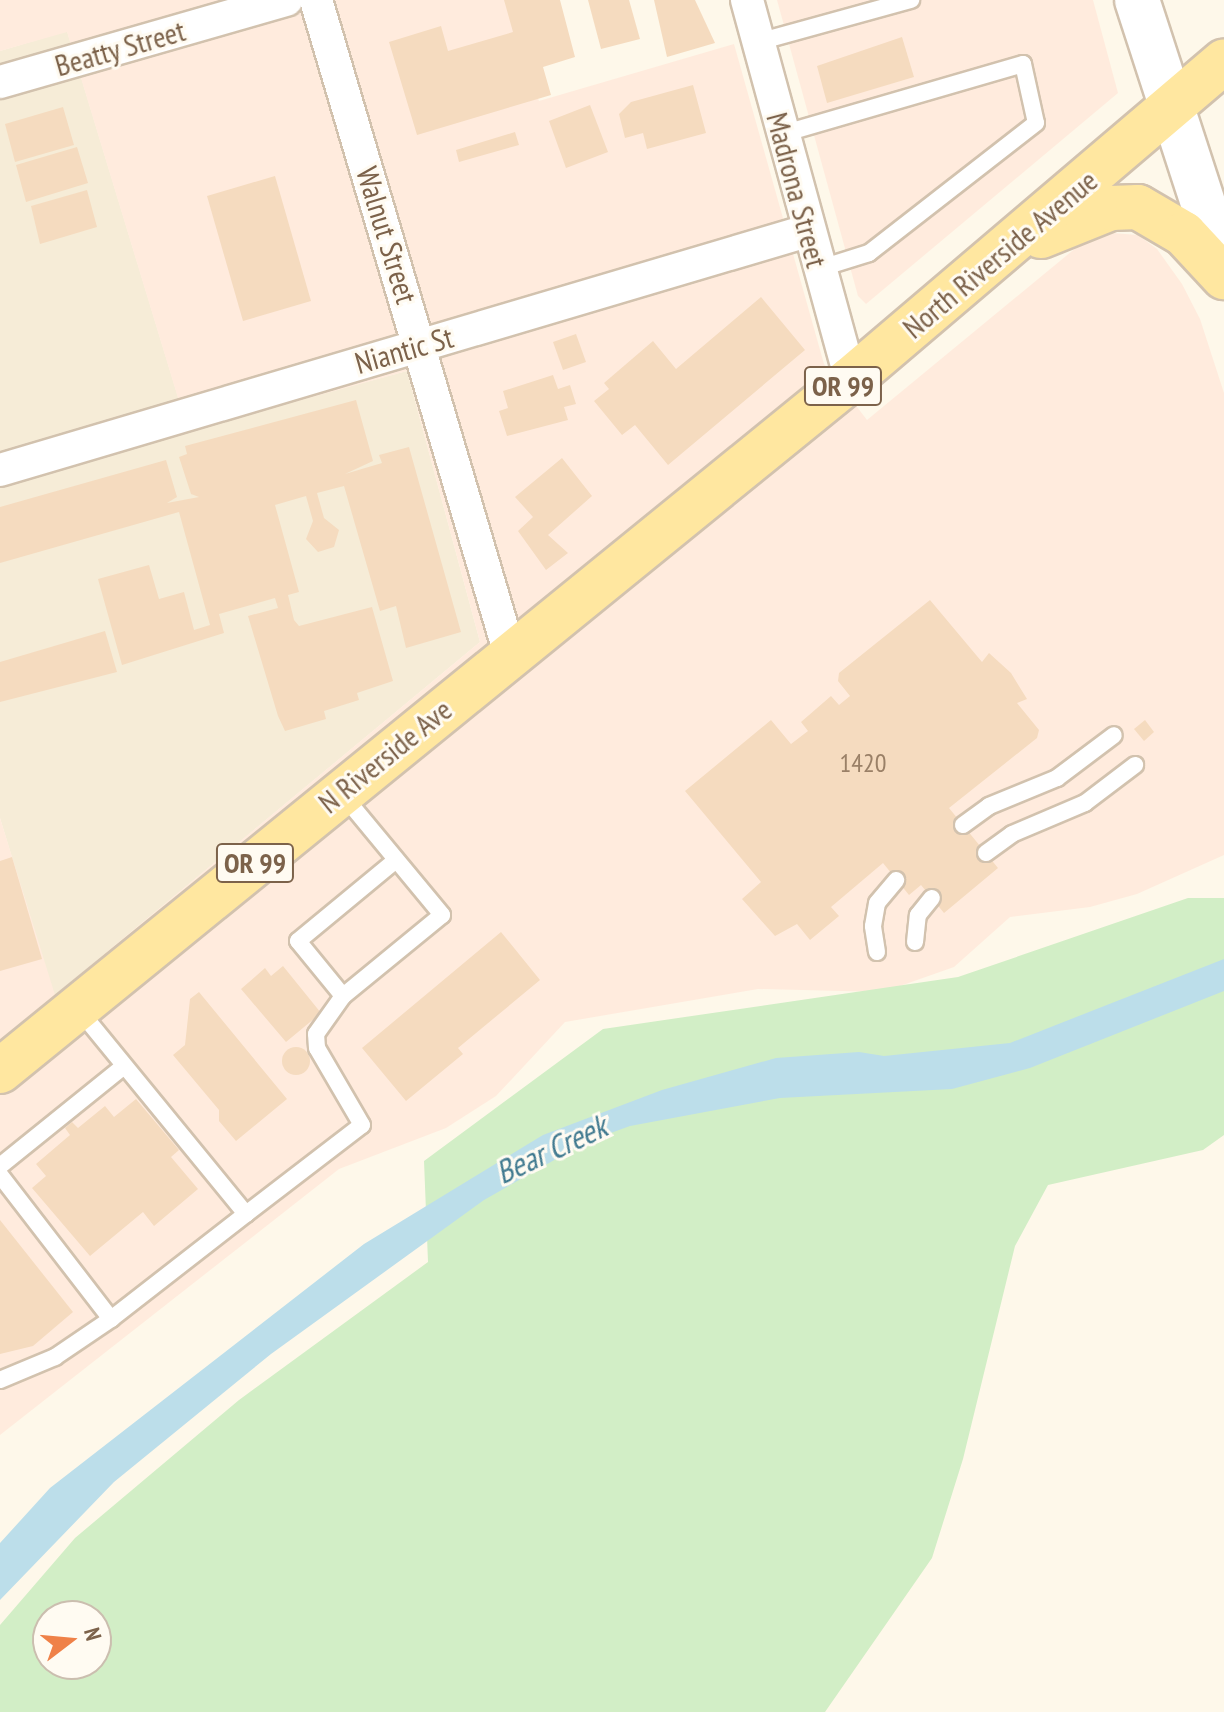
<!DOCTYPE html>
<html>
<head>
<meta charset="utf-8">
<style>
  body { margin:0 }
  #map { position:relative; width:1224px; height:1712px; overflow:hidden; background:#fef8ea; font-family:"PT Sans Narrow",sans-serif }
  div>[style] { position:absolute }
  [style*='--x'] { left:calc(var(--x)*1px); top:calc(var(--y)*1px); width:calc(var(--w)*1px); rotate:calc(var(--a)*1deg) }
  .residential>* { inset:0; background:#f6ecd7 }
  .commercial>* { inset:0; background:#ffebdd }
  .green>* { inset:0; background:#d2eec6 }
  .water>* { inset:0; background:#bcdeea }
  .building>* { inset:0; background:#f5dbbf }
  .round { border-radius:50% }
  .roads { filter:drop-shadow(2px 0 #d2c2ae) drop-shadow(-2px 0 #d2c2ae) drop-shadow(0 2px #d2c2ae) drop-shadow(0 -2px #d2c2ae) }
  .service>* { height:16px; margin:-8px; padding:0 8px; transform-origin:8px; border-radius:8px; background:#fff }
  .minor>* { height:32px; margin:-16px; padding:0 16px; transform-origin:16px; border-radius:16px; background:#fff }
  .secondary>* { height:44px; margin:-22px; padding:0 22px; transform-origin:22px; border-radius:22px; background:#fff }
  .primary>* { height:44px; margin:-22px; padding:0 22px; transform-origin:22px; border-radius:22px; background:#ffe7a0 }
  span { translate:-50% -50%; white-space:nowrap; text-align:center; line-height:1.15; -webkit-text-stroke:6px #fffbf2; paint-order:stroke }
  .number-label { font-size:26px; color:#9a8067 }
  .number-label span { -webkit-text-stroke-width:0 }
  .shield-label span { padding:2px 6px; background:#fffbf2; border:2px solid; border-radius:6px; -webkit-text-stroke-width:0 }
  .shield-label { font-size:28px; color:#7c624a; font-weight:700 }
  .street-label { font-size:30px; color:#7c624a }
  .water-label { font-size:32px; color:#417a90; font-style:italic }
  .north { position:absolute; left:32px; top:1600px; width:80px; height:80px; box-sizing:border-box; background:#fffbf2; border:2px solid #cbbeaf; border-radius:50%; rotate:74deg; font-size:22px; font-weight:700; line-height:32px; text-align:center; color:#7c624a }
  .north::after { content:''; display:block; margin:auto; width:28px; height:36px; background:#ef8148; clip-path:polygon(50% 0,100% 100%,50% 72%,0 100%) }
</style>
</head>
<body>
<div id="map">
  <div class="residential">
    <div style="clip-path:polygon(67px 31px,188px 430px,407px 371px,480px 642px,54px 996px,0 818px,0 51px)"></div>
  </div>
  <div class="commercial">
    <div style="clip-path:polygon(0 0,506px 0,539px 101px,734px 44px,824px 364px,867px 420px,1083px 242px,1099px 232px,1138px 235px,1157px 249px,1182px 284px,1200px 319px,1224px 393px,1224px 855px,1137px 894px,1090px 907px,1010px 917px,954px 967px,883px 992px,758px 989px,565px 1022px,496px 1096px,446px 1128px,339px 1169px,0 1435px,0 818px,55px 995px,480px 642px,407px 371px,188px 431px,67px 32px,0 51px)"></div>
    <div style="clip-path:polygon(777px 0,1093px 0,1118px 93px,866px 304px,858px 296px)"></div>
  </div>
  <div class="green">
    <div style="clip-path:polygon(evenodd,1188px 898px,1224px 898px,1224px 1135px,1203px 1150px,1048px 1185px,1015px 1246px,963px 1459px,932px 1558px,825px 1712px,0 1712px,0 1625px,75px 1538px,239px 1400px,428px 1262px,424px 1161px,603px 1029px,958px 977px,1188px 898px,48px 1616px,96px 1616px,96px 1664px,48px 1664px,48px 1616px)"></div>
  </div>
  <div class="water">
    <div style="clip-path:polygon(1224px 959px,1224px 991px,1030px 1068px,952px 1089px,780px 1098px,630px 1126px,586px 1142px,484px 1200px,271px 1354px,114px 1482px,0 1600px,0 1543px,50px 1488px,364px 1244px,543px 1135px,662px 1090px,776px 1058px,859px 1052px,884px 1056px,1010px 1043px)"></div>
  </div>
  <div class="building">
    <div style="clip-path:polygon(504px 0,560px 0,575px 57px,543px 67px,551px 95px,417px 135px,389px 42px,441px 26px,448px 51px,513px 32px)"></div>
    <div style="clip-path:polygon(588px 0,629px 0,640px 39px,601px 49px)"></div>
    <div style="clip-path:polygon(654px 0,695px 0,715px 43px,667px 57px)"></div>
    <div style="clip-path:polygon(902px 37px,914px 77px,827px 103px,817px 66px)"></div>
    <div style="clip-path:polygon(693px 85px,706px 133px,647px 149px,643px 133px,625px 138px,619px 114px,631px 102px)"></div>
    <div style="clip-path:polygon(590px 105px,608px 152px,566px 168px,549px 121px)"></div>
    <div style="clip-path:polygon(63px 107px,74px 145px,15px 162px,5px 124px)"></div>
    <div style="clip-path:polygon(515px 132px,519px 145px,459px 162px,456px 150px)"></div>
    <div style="clip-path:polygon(77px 147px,88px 183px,26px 202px,16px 165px)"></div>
    <div style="clip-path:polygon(275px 176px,311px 301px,243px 321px,207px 196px)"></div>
    <div style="clip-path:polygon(87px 190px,97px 227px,40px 244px,31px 206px)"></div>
    <div style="clip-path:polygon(761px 297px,805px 350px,668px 465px,635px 425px,622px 435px,594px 401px,609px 389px,604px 383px,653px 341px,676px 369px)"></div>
    <div style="clip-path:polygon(576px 334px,586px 362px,563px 370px,553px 342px)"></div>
    <div style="clip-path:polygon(553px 375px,558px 389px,570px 385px,576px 404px,564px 407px,568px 420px,507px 436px,499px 411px,508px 408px,503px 391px)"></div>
    <div style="clip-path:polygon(356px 400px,373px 461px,345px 474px,382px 463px,379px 455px,409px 447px,461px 632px,406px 648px,396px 606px,380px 611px,344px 486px,317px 493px,324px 518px,339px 530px,334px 547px,318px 552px,306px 539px,313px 521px,306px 496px,275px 505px,299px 592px,288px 595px,294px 620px,299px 626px,372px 607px,393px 681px,357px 693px,359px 700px,324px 711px,326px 719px,285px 731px,278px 716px,248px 616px,278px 608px,275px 598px,219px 614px,224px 633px,122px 665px,98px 579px,149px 565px,159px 599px,184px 592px,194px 630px,210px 625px,179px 512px,0 563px,0 507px,166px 460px,177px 497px,167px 503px,199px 497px,191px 494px,179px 457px,187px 454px,185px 446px)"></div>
    <div style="clip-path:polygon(562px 458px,592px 496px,548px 535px,568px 553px,546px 570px,518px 531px,533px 517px,515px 497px)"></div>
    <div style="clip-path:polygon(930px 600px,982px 662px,989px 653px,1011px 673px,1027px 699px,1017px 703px,1039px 730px,1037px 738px,949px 808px,998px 868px,944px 913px,921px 885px,909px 895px,883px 863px,831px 907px,839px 916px,810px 940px,797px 924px,775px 936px,742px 899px,761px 882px,685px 791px,771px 720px,791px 744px,808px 731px,801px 722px,831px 696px,839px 705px,850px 696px,838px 681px,839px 673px)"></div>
    <div style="clip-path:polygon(105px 631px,117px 672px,0 702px,0 662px)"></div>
    <div style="clip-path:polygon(1145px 720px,1154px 732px,1144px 741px,1134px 729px)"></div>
    <div style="clip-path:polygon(12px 857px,42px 959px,0 971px,0 861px)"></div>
    <div style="clip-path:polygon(501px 932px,540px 980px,458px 1048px,463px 1054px,406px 1101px,362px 1048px)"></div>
    <div style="clip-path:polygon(283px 966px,321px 1013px,286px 1042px,241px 989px,265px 968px,271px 976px)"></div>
    <div style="clip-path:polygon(199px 992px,287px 1099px,236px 1141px,219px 1121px,219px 1110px,173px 1055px,185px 1045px,190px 999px)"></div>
    <div class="round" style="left:282px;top:1047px;width:28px;height:28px"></div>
    <div style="clip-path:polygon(136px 1099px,179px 1150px,171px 1157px,198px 1189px,154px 1226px,143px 1212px,90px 1256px,32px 1188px,46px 1176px,36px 1164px,70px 1135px,65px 1128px,72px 1122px,78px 1128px,105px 1106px,114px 1117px)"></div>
    <div style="clip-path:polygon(0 1220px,73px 1312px,33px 1346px,0 1354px)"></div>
  </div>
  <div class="roads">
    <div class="service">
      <div style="--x:758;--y:42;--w:159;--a:-15.4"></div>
      <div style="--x:782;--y:134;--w:251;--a:-16.2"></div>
      <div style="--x:1023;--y:64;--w:60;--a:77.6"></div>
      <div style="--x:1036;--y:123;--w:212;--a:142.1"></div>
      <div style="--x:869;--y:253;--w:53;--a:162.6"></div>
      <div style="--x:342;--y:794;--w:157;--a:50.4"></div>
      <div style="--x:442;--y:915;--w:128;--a:140.7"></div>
      <div style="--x:343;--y:996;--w:71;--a:-129.3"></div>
      <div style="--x:298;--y:941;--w:127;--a:-39.6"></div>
      <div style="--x:963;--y:825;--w:32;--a:-36"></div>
      <div style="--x:989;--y:806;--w:74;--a:-22.4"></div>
      <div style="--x:1057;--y:778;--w:71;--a:-37"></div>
      <div style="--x:986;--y:853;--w:32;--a:-36"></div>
      <div style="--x:1012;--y:834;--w:79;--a:-23"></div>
      <div style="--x:1085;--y:803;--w:63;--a:-37.2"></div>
      <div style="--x:915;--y:942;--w:27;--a:-84"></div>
      <div style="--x:918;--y:915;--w:22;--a:-51"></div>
      <div style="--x:877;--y:952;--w:26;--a:-99"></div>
      <div style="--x:873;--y:926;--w:23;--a:-80"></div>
      <div style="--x:877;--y:903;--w:30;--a:-50"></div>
      <div style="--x:0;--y:1166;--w:159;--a:-38.9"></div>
      <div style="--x:0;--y:1175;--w:182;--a:52.4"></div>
      <div style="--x:111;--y:1319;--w:171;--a:-37.9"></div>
      <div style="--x:246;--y:1214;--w:265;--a:-129.3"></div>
      <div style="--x:246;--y:1214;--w:146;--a:-37.5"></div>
      <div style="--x:362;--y:1125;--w:89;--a:-120.3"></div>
      <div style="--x:317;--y:1048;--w:14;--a:-94"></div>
      <div style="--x:316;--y:1034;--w:47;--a:-54.6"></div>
      <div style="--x:0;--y:1380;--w:60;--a:-22.7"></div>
      <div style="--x:55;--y:1357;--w:68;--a:-34.2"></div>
    </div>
    <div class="minor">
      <div style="--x:316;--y:0;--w:682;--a:73.48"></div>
      <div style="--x:747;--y:0;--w:393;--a:74.7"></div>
      <div style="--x:0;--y:82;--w:298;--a:-16"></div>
      <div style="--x:0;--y:470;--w:842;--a:-16.5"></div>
    </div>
    <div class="secondary">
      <div style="--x:1137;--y:0;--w:281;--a:72"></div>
    </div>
    <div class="primary">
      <div style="--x:1041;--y:236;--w:75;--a:-21.8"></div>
      <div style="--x:1111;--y:208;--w:27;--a:-2"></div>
      <div style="--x:1138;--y:207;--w:53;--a:30.4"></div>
      <div style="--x:1184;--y:234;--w:59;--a:47.1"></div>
      <div style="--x:0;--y:1071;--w:1097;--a:-39.12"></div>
      <div style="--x:851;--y:379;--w:490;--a:-40.4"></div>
    </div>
  </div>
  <div class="number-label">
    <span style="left:863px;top:763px">1420</span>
  </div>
  <div class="shield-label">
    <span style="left:843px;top:386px">OR 99</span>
    <span style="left:255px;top:863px">OR 99</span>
  </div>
  <div class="street-label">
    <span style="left:120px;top:48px;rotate:-16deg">Beatty Street</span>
    <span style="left:797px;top:190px;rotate:75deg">Madrona Street</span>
    <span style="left:387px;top:235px;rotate:73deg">Walnut Street</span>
    <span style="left:1000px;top:254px;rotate:-40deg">North Riverside Avenue</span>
    <span style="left:404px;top:350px;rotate:-16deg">Niantic St</span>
    <span style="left:385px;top:756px;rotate:-39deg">N Riverside Ave</span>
  </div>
  <div class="water-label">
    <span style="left:551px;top:1149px;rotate:-25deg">Bear Creek</span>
  </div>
  <div class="north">N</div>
</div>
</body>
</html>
